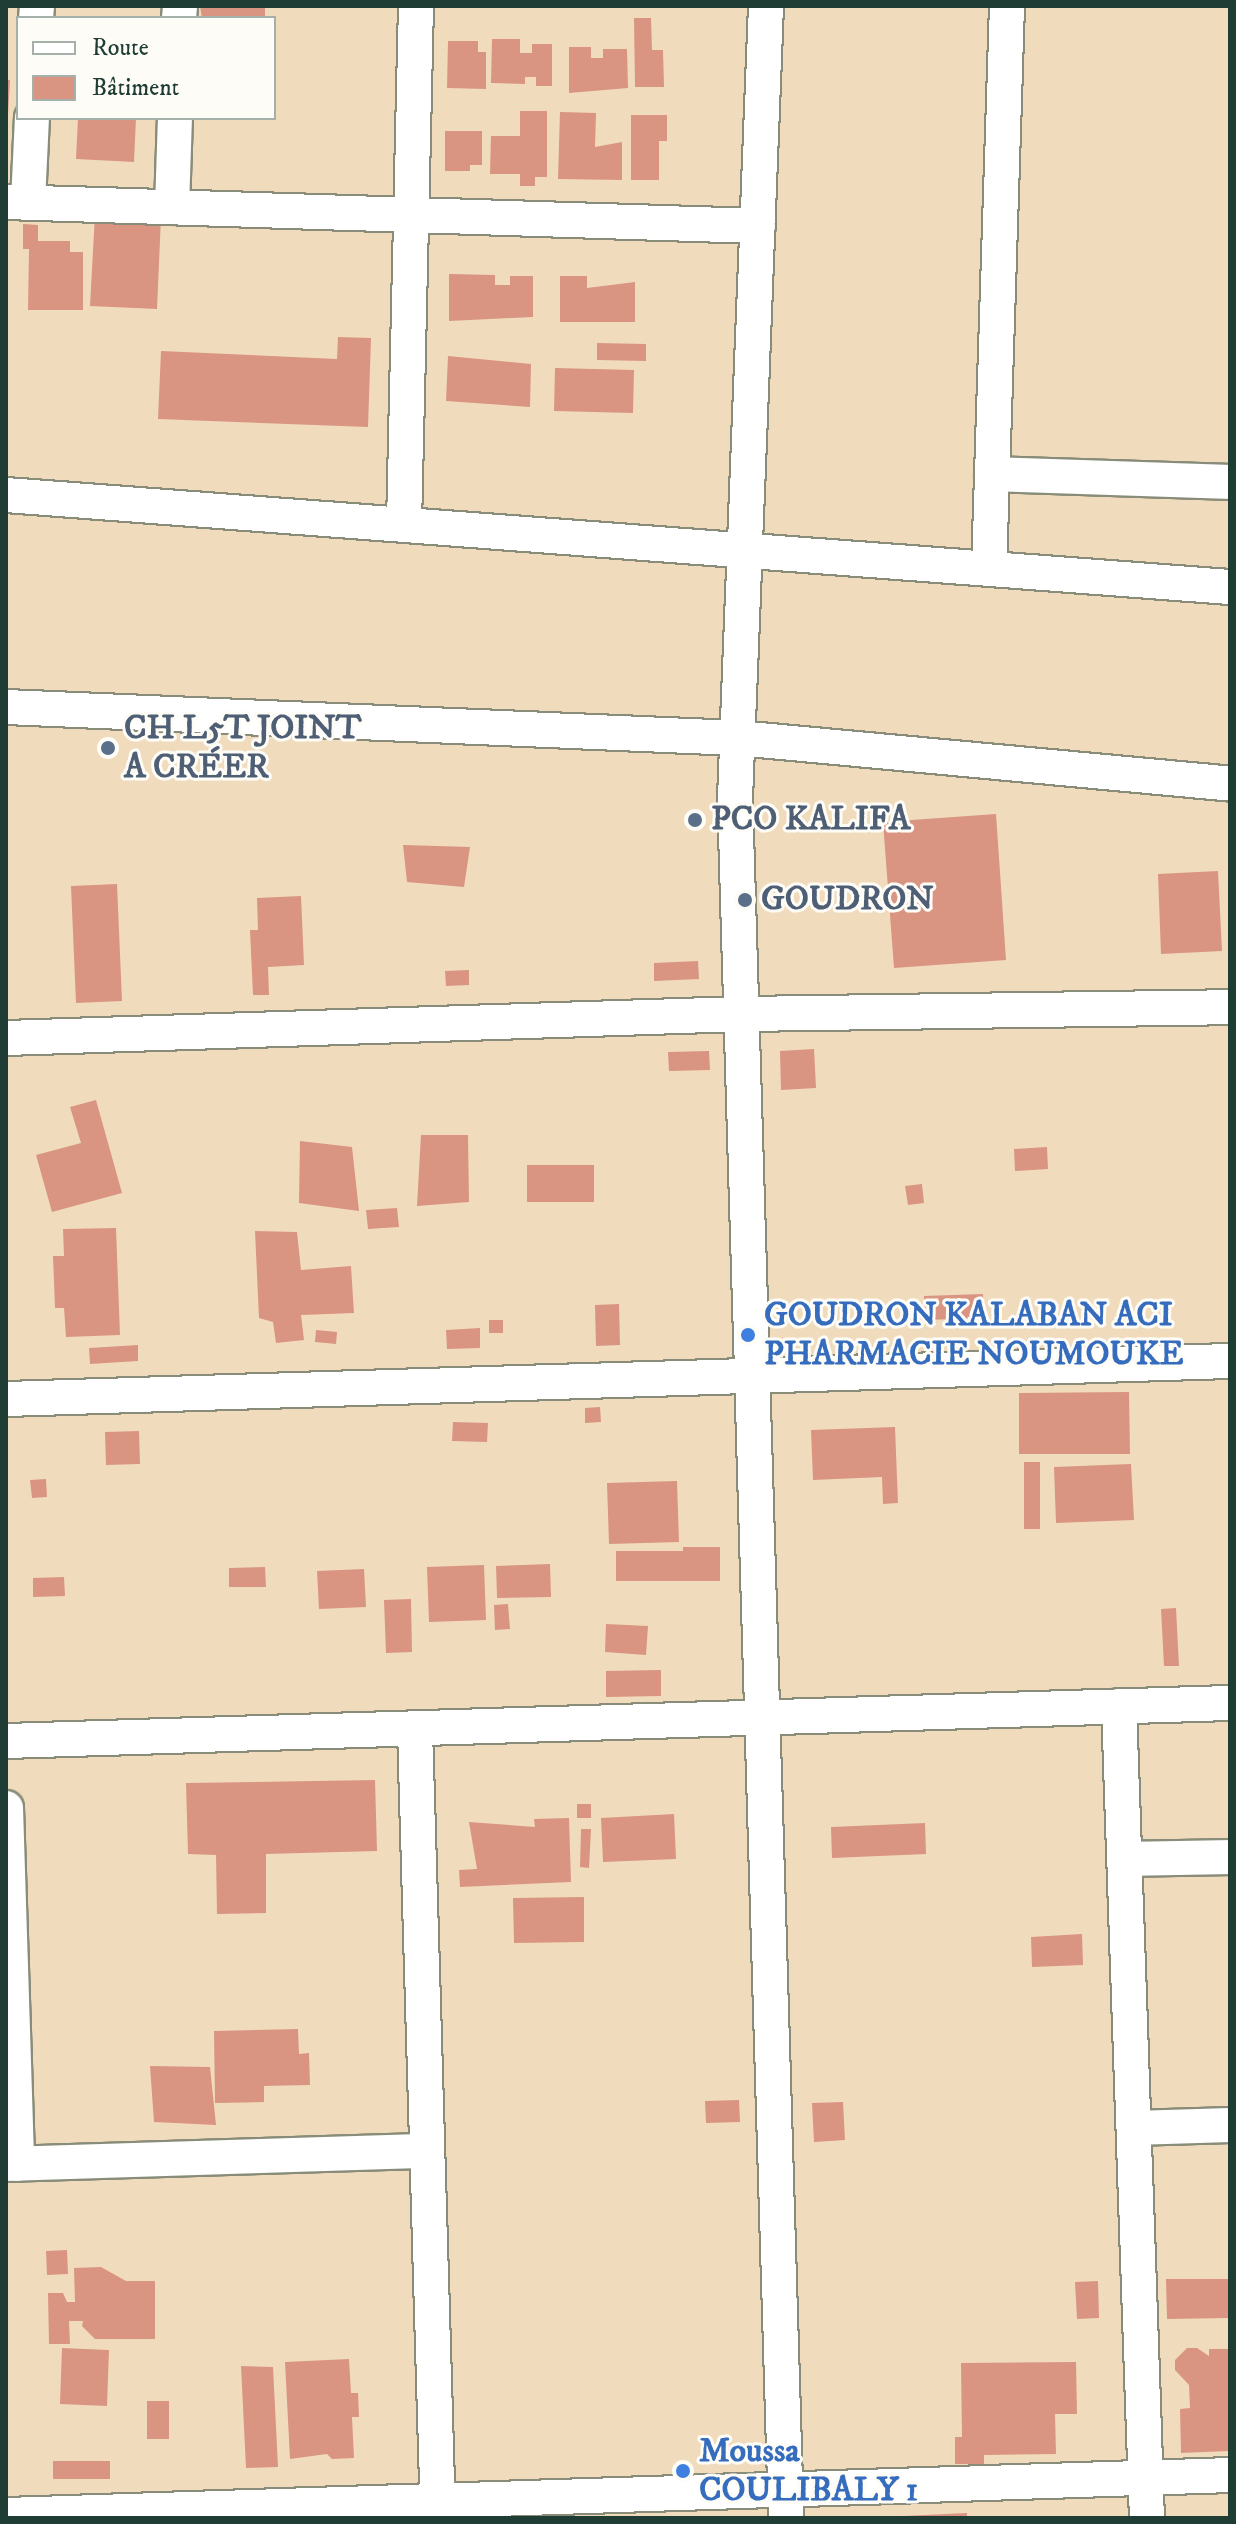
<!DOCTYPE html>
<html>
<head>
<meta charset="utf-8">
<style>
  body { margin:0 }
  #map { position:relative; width:1236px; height:2524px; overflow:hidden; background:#f0dcbc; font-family:"IM FELL DW Pica",serif }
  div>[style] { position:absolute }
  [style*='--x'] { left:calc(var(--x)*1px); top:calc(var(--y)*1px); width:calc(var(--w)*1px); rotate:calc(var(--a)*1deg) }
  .building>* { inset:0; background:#da9482 }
  .roads { filter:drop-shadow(2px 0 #888c78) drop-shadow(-2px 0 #888c78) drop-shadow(0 2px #888c78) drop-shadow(0 -2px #888c78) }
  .street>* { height:34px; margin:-17px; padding:0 17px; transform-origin:17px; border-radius:17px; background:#fff }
  .dots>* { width:22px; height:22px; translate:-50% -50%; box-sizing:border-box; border:4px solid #fdfcf7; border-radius:50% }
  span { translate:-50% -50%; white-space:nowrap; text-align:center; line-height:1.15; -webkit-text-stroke:6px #fdfcf7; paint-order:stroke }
  .service-label { font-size:34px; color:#4e5e75; font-weight:700 }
  .left { translate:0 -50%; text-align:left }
  .shop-label { font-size:34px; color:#366cbe; font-weight:700 }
  .frame { position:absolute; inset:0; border:8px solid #1f3d34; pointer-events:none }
  .legend { position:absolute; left:16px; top:16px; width:260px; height:104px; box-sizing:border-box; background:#fdfcf7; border:2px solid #a4b0a9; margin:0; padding:10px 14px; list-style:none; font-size:24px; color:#1f3d34 }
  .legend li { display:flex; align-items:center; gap:16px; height:40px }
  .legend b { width:40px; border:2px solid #a4b0a9 }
</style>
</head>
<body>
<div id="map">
  <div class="building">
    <div style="clip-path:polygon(200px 6px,265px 6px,265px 18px,202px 18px)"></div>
    <div style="clip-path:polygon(634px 18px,651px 18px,652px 50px,663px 50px,664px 87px,635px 87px)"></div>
    <div style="clip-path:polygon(492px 39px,520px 39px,520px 53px,532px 53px,532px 44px,552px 44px,552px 86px,536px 86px,536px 77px,525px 77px,525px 84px,491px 83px)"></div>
    <div style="clip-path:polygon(448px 41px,478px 41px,478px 52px,486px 52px,486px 89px,447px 88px)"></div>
    <div style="clip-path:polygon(569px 47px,591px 47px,591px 58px,603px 58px,603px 49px,627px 49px,628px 88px,569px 93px)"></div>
    <div style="clip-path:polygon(6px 80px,10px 80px,8px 115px,6px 115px)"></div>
    <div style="clip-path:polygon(520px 111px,547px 111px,547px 177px,535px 177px,535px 186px,520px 186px,520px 174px,490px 174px,491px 136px,520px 136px)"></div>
    <div style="clip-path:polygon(560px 112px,596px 113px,595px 147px,622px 142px,622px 180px,558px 179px)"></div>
    <div style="clip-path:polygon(631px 115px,667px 115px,667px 141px,659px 141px,659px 180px,631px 180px)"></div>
    <div style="clip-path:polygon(78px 118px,136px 118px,134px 162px,76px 159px)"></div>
    <div style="clip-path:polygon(445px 131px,482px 131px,482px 165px,470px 165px,470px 171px,445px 171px)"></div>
    <div style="clip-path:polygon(95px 214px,161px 217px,157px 309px,90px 306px)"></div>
    <div style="clip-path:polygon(23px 224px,38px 225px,38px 241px,70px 241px,70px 252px,83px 252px,83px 310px,28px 310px,29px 249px,23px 249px)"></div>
    <div style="clip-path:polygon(449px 274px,495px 275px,495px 285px,510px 285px,510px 276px,533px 276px,533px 317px,449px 321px)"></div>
    <div style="clip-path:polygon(560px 276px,587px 276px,587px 288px,635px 282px,635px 322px,560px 322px)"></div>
    <div style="clip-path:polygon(338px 337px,371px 338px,368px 427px,158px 419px,161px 351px,337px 359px)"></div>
    <div style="clip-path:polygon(597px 343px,646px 344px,646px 361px,597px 360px)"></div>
    <div style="clip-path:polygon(448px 356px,531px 364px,530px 407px,446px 401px)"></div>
    <div style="clip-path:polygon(555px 368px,634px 370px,633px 413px,554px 411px)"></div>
    <div style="clip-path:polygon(996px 814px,1006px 960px,894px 968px,883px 822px)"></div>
    <div style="clip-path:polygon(403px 845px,470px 847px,464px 887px,407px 882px)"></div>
    <div style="clip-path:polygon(1218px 871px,1222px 951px,1161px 954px,1158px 874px)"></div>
    <div style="clip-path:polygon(117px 884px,122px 1001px,76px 1003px,71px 886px)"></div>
    <div style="clip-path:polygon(301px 896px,304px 965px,268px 967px,269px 995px,253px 995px,250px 930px,258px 930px,257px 898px)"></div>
    <div style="clip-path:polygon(698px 961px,699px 979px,654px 981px,654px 963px)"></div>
    <div style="clip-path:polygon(469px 970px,469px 985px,446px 986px,445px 971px)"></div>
    <div style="clip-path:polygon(814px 1049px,816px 1088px,781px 1090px,780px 1051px)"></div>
    <div style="clip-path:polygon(709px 1051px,710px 1070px,669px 1071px,668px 1052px)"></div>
    <div style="clip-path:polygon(96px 1100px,122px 1193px,52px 1212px,36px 1155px,81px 1143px,70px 1107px)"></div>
    <div style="clip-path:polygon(421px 1135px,468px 1135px,469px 1202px,417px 1206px)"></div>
    <div style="clip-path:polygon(300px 1141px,352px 1147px,359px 1211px,299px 1203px)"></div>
    <div style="clip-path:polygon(1047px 1147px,1048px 1169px,1015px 1171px,1014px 1149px)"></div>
    <div style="clip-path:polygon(527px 1165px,594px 1165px,594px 1202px,527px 1202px)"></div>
    <div style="clip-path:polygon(922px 1184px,924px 1203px,908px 1205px,905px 1186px)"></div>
    <div style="clip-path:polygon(397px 1208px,399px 1227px,368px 1229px,366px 1210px)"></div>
    <div style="clip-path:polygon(116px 1228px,120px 1335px,66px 1337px,64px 1308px,55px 1308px,53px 1256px,64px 1256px,63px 1229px)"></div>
    <div style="clip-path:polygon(255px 1231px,297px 1232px,301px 1270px,351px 1266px,354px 1313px,301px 1315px,304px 1340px,276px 1343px,273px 1322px,259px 1318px)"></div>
    <div style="clip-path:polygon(983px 1294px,984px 1318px,925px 1320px,924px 1296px)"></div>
    <div style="clip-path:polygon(619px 1304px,620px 1345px,596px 1346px,595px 1305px)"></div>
    <div style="clip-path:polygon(489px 1320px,503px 1320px,503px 1333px,489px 1333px)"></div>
    <div style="clip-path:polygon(480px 1328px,480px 1348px,447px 1349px,446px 1330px)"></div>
    <div style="clip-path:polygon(316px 1330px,337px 1332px,336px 1344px,315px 1342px)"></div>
    <div style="clip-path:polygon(138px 1345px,138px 1361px,90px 1364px,89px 1348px)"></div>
    <div style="clip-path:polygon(1129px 1392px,1130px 1454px,1019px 1454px,1019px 1393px)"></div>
    <div style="clip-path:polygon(600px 1407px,601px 1422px,585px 1423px,585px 1408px)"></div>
    <div style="clip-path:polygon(453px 1422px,488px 1423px,487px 1442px,452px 1441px)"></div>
    <div style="clip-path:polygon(895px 1427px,898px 1503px,883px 1504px,882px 1477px,813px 1480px,811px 1430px)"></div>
    <div style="clip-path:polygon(139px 1431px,140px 1464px,106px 1465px,105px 1432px)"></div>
    <div style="clip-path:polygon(1024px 1462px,1040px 1462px,1040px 1529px,1024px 1529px)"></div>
    <div style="clip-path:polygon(1131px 1464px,1134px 1520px,1056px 1523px,1054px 1467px)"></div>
    <div style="clip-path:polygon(46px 1479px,47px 1497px,32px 1498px,30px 1480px)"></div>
    <div style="clip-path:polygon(677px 1481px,679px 1542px,609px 1544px,607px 1483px)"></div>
    <div style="clip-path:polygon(683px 1547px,720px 1547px,720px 1581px,616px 1581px,616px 1551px,683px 1551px)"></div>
    <div style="clip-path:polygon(550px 1564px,551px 1597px,497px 1598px,496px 1566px)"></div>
    <div style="clip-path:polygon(484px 1565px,486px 1620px,429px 1622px,427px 1567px)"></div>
    <div style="clip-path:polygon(265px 1567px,266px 1587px,229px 1587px,229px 1568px)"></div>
    <div style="clip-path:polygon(364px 1569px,366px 1607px,319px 1609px,317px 1571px)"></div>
    <div style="clip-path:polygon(64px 1577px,65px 1596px,33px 1597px,33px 1578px)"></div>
    <div style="clip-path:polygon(411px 1599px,412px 1652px,386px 1653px,384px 1600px)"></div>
    <div style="clip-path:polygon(508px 1604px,510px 1629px,495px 1630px,494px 1605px)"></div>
    <div style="clip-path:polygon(1176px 1608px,1179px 1666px,1164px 1666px,1161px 1609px)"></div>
    <div style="clip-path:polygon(606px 1624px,648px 1626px,646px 1655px,605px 1652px)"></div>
    <div style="clip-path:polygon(661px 1670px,661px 1696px,606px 1697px,606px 1671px)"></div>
    <div style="clip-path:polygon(375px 1780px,377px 1851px,266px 1854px,266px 1913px,217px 1914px,216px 1855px,188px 1854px,186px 1783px)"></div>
    <div style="clip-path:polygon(577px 1804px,591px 1804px,591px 1818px,577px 1818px)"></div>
    <div style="clip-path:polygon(674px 1814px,676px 1859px,603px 1862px,601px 1818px)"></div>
    <div style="clip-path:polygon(569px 1818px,571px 1882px,460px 1887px,459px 1870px,477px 1869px,469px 1822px,535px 1827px,534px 1819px)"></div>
    <div style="clip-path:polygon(925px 1823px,926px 1854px,832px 1858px,831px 1827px)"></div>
    <div style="clip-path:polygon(581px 1829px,591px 1829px,589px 1868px,580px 1867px)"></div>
    <div style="clip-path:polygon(584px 1897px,584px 1942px,514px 1943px,513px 1898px)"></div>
    <div style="clip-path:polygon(1082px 1934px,1083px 1965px,1032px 1967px,1031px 1937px)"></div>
    <div style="clip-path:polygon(298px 2029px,299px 2054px,309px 2053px,310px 2085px,264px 2086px,264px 2102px,215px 2103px,214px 2031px)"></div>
    <div style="clip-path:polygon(150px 2066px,210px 2067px,216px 2125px,154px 2122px)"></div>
    <div style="clip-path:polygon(739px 2100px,740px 2122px,706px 2123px,705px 2101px)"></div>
    <div style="clip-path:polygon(843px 2102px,845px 2140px,814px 2142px,812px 2103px)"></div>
    <div style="clip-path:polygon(67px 2250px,68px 2274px,47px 2275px,46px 2251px)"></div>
    <div style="clip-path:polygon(101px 2267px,126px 2281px,155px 2281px,155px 2339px,95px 2339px,82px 2326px,83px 2321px,69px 2321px,70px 2344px,49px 2344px,48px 2293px,63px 2293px,67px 2302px,75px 2302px,74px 2268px)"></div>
    <div style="clip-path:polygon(1166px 2279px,1230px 2279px,1230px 2318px,1167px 2319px)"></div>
    <div style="clip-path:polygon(1098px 2281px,1099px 2318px,1077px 2319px,1075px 2282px)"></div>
    <div style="clip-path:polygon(62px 2348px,109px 2350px,107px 2406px,60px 2404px)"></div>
    <div style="clip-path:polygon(1187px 2348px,1197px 2348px,1209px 2356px,1209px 2349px,1230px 2349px,1230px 2451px,1181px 2453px,1180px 2409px,1190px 2408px,1189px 2385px,1175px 2370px,1175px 2360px)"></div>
    <div style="clip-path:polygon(349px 2359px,351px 2393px,358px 2393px,359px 2417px,352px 2417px,354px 2458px,332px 2459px,327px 2454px,290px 2459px,285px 2362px)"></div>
    <div style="clip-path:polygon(1076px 2362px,1077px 2414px,1055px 2414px,1056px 2454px,984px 2455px,984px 2464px,955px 2464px,955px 2437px,962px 2437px,961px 2363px)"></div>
    <div style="clip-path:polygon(241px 2366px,273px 2367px,278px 2467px,246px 2468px)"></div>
    <div style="clip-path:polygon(147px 2401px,169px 2401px,169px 2439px,147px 2439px)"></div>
    <div style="clip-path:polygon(53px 2461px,110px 2461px,110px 2479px,53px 2479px)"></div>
    <div style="clip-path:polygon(967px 2513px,967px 2518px,903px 2518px,903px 2516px)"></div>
  </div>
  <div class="roads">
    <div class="street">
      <div style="--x:766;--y:6;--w:793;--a:92.24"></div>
      <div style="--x:735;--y:798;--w:1721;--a:88.3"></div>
      <div style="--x:36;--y:18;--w:12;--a:-85"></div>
      <div style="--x:179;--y:18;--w:12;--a:-85"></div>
      <div style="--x:6;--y:202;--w:752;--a:1.83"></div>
      <div style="--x:28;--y:202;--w:84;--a:-87.3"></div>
      <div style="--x:172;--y:207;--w:89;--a:-88.1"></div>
      <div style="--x:992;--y:474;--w:238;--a:1.9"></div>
      <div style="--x:6;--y:495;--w:1227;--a:4.3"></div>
      <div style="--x:404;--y:525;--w:519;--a:-88.68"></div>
      <div style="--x:989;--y:569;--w:563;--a:-88.17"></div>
      <div style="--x:6;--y:707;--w:733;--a:2.43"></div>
      <div style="--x:738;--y:738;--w:494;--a:5.3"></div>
      <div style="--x:6;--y:1038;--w:736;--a:-1.87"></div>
      <div style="--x:742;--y:1014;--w:488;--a:-0.8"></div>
      <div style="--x:6;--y:1399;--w:1225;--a:-1.78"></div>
      <div style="--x:1119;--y:1706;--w:812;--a:88.03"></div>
      <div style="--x:415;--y:1729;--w:789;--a:88.33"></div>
      <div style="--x:6;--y:1741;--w:1225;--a:-1.78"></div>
      <div style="--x:6;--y:1808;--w:356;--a:88.2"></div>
      <div style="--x:1125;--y:1859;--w:105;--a:-1.1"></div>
      <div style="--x:1134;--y:2128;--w:96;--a:-1.8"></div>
      <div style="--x:6;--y:2164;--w:421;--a:-1.8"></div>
      <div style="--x:6;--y:2515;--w:1225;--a:-1.87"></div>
    </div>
  </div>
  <div class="dots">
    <div style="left:108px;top:748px;background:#5c6f8a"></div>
    <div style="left:695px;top:820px;background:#5c6f8a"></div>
    <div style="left:745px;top:900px;background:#5c6f8a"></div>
    <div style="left:748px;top:1335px;background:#3f7fe0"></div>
    <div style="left:683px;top:2471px;background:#3f7fe0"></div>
  </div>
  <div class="service-label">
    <span class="left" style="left:124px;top:748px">CH L5T JOINT<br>A CRÉER</span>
    <span class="left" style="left:711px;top:820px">PCO KALIFA</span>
    <span class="left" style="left:761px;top:900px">GOUDRON</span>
  </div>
  <div class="shop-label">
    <span class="left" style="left:764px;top:1335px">GOUDRON KALABAN ACI<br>PHARMACIE NOUMOUKE</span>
    <span class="left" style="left:699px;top:2471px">Moussa<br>COULIBALY 1</span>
  </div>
  <div class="frame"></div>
  <ul class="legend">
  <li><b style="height:10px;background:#fff"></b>Route</li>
  <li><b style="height:22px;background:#da9482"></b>Bâtiment</li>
  </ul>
</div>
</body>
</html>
